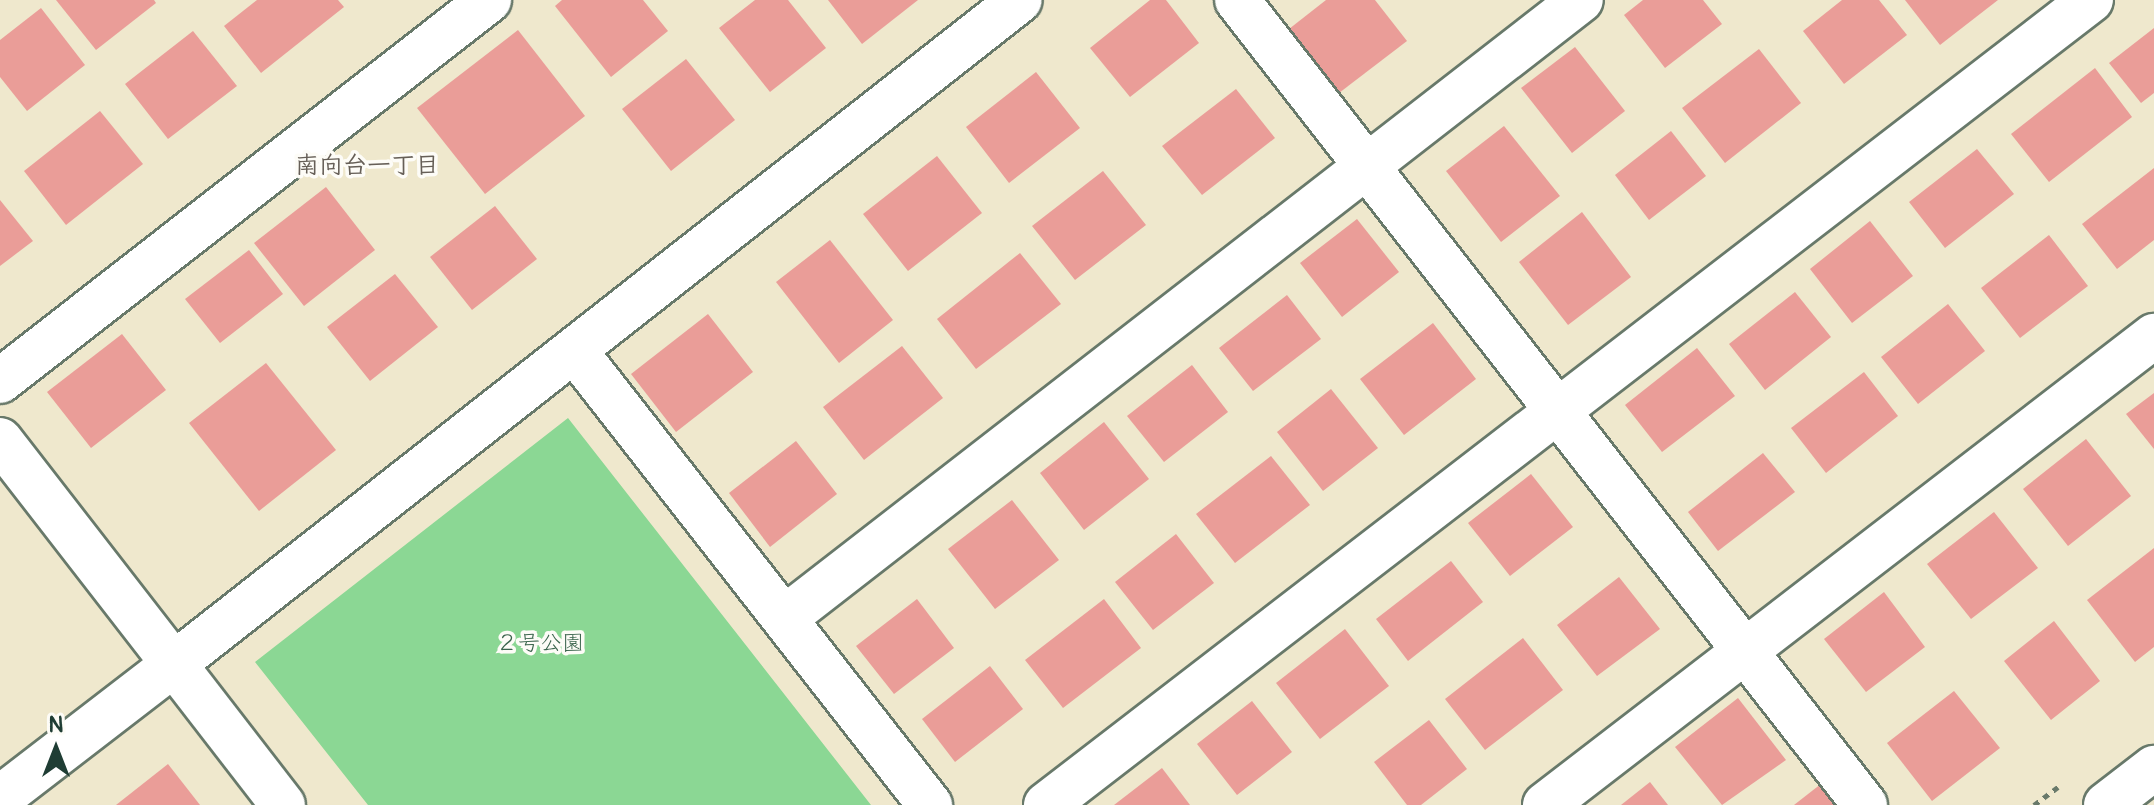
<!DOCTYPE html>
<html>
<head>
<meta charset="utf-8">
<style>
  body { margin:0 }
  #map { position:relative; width:2154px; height:805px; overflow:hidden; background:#efe8cd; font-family:Pangolin,"Klee One",sans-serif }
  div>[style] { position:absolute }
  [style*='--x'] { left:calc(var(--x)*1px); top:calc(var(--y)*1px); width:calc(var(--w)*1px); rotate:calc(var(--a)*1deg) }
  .green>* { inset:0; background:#8bd794 }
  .building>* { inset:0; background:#ea9d98 }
  .path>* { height:5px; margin-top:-2.5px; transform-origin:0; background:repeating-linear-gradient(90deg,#68796a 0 6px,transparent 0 12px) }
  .roads { filter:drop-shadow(2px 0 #68796a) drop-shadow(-2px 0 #68796a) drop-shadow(0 2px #68796a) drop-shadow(0 -2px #68796a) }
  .street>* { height:44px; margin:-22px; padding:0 22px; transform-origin:22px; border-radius:22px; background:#fff }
  .secondary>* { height:44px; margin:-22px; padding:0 22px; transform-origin:22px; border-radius:22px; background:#fff }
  span { translate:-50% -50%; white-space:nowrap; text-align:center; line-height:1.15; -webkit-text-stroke:7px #fdfcf7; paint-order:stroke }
  .park-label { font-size:22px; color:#3a644c }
  .neighbourhood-label { font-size:24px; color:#665f57; font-weight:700 }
  .north { position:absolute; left:16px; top:709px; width:80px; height:80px; -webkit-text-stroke:6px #fdfcf7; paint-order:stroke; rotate:0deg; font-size:22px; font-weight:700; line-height:32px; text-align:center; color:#1f3d34 }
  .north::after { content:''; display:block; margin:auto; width:28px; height:36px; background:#1f3d34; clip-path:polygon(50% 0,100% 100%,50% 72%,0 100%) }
</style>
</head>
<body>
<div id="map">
  <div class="green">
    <div style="clip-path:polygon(568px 418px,871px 805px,872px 805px,368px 805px,255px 662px)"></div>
  </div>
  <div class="building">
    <div style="clip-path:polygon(56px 0,154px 0,156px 3px,96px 50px)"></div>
    <div style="clip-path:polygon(257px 0,338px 0,344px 7px,261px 73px,224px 26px)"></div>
    <div style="clip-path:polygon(562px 0,643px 0,668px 31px,611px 77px,555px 6px)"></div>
    <div style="clip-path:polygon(755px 0,788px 0,826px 48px,770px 92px,719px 28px)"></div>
    <div style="clip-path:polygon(828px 0,918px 0,862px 44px)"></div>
    <div style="clip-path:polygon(1150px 0,1166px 0,1199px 43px,1130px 97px,1090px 48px)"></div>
    <div style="clip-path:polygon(1326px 0,1375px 0,1407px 41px,1339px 93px,1289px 29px)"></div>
    <div style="clip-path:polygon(1643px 0,1703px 0,1722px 24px,1665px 68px,1624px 15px)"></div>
    <div style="clip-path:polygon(1842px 0,1879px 0,1907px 35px,1844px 84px,1803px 31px)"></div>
    <div style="clip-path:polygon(1905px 0,1998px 0,1940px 45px)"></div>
    <div style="clip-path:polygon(41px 8px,85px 65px,27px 111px,0 77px,0 40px)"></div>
    <div style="clip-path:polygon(2154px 28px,2154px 93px,2141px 103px,2109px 63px)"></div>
    <div style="clip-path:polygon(518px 30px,585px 116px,485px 194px,417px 108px)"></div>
    <div style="clip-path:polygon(193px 31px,237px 86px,168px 139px,125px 84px)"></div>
    <div style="clip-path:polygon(1575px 47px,1625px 111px,1572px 153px,1521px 88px)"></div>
    <div style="clip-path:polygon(1759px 49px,1801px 103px,1725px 163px,1682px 108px)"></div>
    <div style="clip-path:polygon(686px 59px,735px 120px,671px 171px,622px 109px)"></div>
    <div style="clip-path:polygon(2095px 68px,2132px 117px,2049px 182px,2011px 134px)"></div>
    <div style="clip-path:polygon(1036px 72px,1080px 128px,1009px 183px,966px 127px)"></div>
    <div style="clip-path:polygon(1236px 89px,1275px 138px,1202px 195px,1162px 146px)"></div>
    <div style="clip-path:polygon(100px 111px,143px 164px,66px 225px,24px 171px)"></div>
    <div style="clip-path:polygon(1504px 126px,1560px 196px,1501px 242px,1446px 171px)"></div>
    <div style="clip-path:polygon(1671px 131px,1706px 176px,1649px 220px,1615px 175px)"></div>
    <div style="clip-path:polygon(1977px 149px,2014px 194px,1945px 248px,1909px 202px)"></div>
    <div style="clip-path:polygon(937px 156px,982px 213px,908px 271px,863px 214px)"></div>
    <div style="clip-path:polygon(2154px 168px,2154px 240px,2117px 269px,2082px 224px)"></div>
    <div style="clip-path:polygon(1103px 171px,1146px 225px,1075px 280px,1032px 226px)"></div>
    <div style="clip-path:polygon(326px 187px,375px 250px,304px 306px,254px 243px)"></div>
    <div style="clip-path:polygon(0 200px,33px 241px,0 266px)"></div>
    <div style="clip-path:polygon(495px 206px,537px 259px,472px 310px,430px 257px)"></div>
    <div style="clip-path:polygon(1582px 212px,1631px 277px,1568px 325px,1519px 262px)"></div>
    <div style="clip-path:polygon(1357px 219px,1399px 272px,1342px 317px,1300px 263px)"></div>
    <div style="clip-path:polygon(1870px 221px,1913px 276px,1852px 323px,1810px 269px)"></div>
    <div style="clip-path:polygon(2049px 235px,2088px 286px,2020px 338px,1981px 288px)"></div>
    <div style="clip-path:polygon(830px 240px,893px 320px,839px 363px,776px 282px)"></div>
    <div style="clip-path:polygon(249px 250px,283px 294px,220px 343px,185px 299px)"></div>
    <div style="clip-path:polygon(1020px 253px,1061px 304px,976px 369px,937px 319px)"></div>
    <div style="clip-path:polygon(395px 274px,438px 327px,370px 381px,327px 327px)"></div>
    <div style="clip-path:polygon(1795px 292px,1831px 337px,1765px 390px,1729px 344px)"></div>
    <div style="clip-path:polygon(1287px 295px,1321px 339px,1253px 391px,1219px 348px)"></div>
    <div style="clip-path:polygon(1948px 304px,1985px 351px,1918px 404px,1881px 357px)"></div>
    <div style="clip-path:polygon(708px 314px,753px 372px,676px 432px,631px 374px)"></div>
    <div style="clip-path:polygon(1433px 323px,1476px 379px,1404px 435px,1360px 379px)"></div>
    <div style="clip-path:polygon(122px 334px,166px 390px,91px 448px,47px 392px)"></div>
    <div style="clip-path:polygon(902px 346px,943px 398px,864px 460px,823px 407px)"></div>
    <div style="clip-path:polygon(1697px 348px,1735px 396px,1662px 452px,1625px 405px)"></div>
    <div style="clip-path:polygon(266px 363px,336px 450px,259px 511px,189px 423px)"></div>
    <div style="clip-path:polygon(1192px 365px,1228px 412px,1164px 462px,1127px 416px)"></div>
    <div style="clip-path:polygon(1864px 372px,1898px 416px,1826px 473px,1791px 428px)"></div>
    <div style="clip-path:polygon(1331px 389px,1378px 448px,1323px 491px,1277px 432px)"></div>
    <div style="clip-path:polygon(2154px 393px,2154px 449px,2126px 414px)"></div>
    <div style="clip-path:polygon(1104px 422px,1149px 479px,1084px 530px,1040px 473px)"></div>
    <div style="clip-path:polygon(2086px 439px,2131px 496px,2068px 546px,2023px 489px)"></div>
    <div style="clip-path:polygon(796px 441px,837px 494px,770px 547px,729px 493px)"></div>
    <div style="clip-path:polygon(1763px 453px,1795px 492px,1718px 551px,1688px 512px)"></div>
    <div style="clip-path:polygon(1271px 456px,1310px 505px,1235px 563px,1196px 514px)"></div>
    <div style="clip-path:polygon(1531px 474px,1573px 527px,1510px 576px,1468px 523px)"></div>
    <div style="clip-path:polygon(1012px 500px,1059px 560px,995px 609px,948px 549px)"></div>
    <div style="clip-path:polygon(1994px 512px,2038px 568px,1971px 619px,1927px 564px)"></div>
    <div style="clip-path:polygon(1176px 534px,1214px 583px,1153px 630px,1115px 582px)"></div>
    <div style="clip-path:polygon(2154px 548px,2154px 647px,2135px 662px,2087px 600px)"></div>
    <div style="clip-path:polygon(1451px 561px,1483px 602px,1408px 661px,1376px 619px)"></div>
    <div style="clip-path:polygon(1619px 577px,1660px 629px,1597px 676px,1557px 625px)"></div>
    <div style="clip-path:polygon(1884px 592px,1925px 647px,1866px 692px,1824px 639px)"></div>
    <div style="clip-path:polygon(917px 599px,954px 648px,894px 694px,856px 646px)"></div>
    <div style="clip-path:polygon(1104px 599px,1141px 648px,1063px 708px,1025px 660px)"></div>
    <div style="clip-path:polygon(2054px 621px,2100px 681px,2051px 720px,2004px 661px)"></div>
    <div style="clip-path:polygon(1345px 629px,1389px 686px,1320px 739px,1276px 683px)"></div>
    <div style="clip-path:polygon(1523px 638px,1563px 690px,1485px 750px,1445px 699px)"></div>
    <div style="clip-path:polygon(990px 666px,1023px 709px,955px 762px,922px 719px)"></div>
    <div style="clip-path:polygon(1954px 691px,2000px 748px,1932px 801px,1887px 743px)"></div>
    <div style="clip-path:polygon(1738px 698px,1786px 760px,1722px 805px,1675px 747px)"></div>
    <div style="clip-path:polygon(1252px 701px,1292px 752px,1237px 795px,1197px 744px)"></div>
    <div style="clip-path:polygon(1429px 720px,1467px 769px,1421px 805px,1407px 805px,1374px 762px)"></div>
    <div style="clip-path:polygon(168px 764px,200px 805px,116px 805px)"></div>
    <div style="clip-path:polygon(1162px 768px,1190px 805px,1114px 805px)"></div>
    <div style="clip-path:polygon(1826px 780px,1845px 805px,1794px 805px)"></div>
    <div style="clip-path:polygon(1650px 782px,1668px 805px,1621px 805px)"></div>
  </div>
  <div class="path">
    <div style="--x:2034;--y:805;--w:30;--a:-37"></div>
  </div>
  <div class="roads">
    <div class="street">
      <div style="--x:1237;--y:0;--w:1021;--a:52.04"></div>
      <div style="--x:574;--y:350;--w:578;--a:51.96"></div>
      <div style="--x:0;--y:381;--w:620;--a:-37.92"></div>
      <div style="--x:0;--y:440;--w:284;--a:52.2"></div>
      <div style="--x:174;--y:664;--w:220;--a:142.4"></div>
      <div style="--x:786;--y:617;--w:1006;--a:-37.82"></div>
      <div style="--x:1046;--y:805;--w:1319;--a:-37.61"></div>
      <div style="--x:1545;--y:805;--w:769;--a:-37.6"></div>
    </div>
    <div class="secondary">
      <div style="--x:283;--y:805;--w:178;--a:-127.7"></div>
      <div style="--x:174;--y:664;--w:1075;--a:-38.13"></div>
      <div style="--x:2106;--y:805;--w:61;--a:-37.6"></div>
    </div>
  </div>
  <div class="park-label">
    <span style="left:540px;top:644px">２号公園</span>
  </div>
  <div class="neighbourhood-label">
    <span style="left:367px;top:166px">南向台一丁目</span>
  </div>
  <div class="north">N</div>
</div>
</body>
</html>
